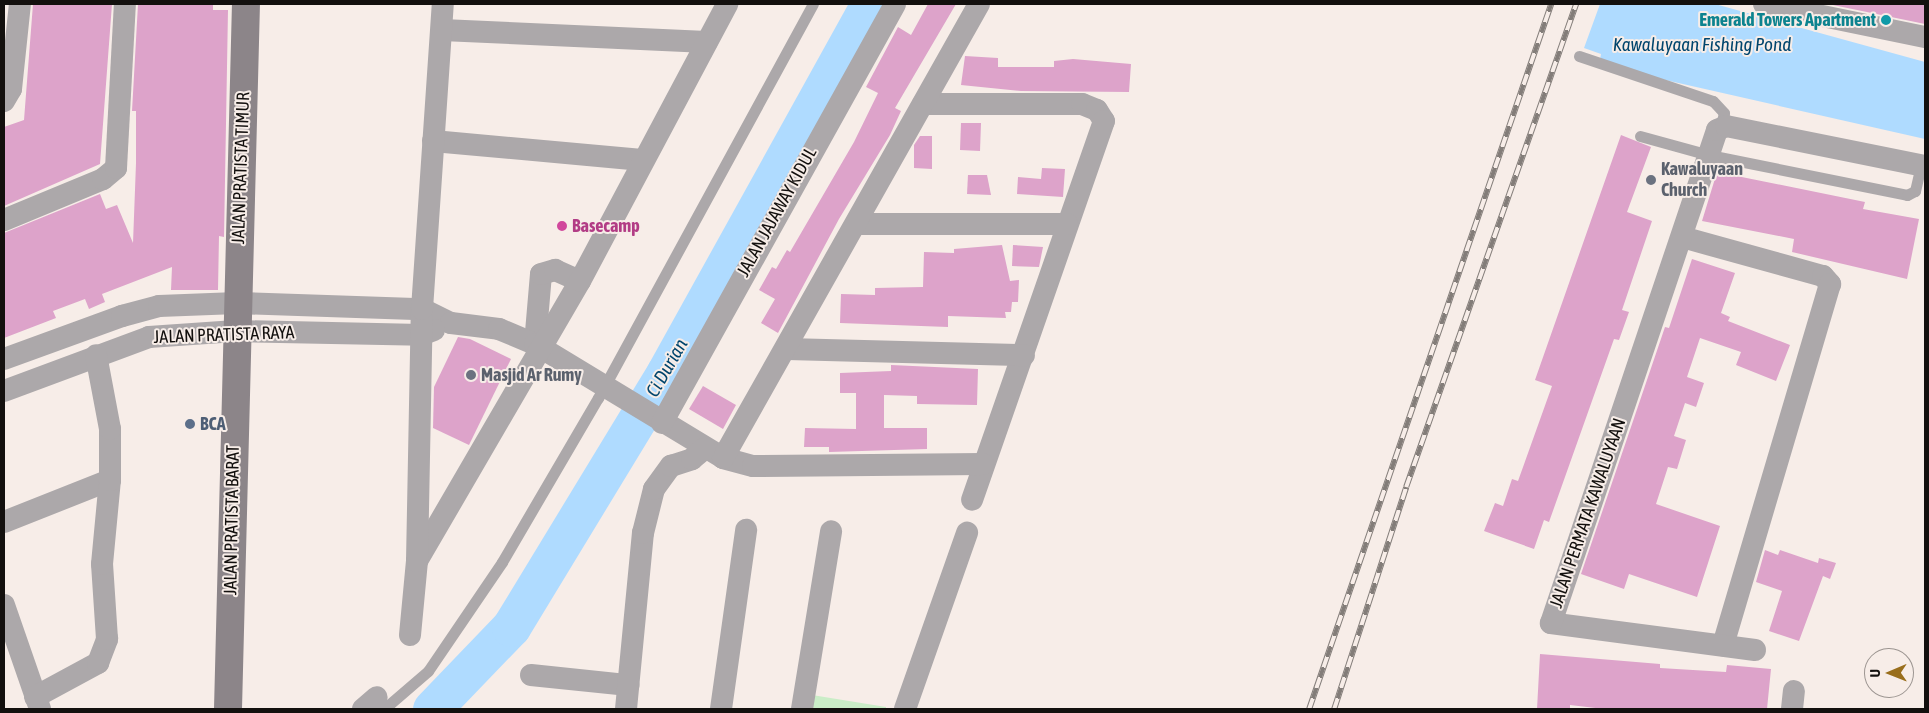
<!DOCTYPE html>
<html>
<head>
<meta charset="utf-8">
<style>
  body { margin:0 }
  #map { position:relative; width:1929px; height:713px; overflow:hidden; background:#f7ede8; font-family:"Asap Condensed",sans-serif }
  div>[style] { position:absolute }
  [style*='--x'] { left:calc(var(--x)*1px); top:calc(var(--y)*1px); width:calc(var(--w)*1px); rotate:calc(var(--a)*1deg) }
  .green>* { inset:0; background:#caedc7 }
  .water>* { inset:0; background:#afdbff }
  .river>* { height:39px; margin:-19.5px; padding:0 19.5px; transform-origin:19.5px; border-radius:19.5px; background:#afdbff }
  .building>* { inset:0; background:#dda3ca }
  .lane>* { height:11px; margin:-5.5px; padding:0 5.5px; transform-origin:5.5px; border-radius:5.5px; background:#aca8aa }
  .street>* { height:22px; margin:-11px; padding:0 11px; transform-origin:11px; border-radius:11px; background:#aca8aa }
  .secondary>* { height:28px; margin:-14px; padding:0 14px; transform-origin:14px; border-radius:14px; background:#8c8589 }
  .rail>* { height:5.5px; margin-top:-2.75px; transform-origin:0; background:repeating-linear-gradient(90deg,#f7ede8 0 11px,#837d79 0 22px); box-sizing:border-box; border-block:1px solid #837d79 }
  .dots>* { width:14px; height:14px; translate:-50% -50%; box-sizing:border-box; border:2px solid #f7ede8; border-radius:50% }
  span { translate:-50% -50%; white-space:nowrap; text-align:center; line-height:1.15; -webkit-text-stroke:4px #f7ede8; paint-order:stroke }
  .culture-label { font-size:18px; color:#0d838f; font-weight:700 }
  .right { translate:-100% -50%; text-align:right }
  .street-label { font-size:18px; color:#13100e }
  .worship-label { font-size:18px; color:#5b616d; font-weight:700 }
  .left { translate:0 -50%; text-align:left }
  .hotel-label { font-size:18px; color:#b23c85; font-weight:700 }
  .service-label { font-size:18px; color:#4e5e75; font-weight:700 }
  .water-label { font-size:19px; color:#00456d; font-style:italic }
  .frame { position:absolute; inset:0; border:5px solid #13100e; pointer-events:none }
  .north { position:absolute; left:1864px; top:648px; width:50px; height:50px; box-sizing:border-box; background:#f7ede8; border:1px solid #9c9591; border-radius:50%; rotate:269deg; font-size:14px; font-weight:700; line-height:20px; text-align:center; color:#13100e }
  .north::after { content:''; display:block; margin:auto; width:18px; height:22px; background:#996e1c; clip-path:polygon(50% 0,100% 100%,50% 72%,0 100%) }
</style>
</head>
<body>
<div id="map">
  <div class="green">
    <div style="clip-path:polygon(812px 695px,886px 707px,886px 709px,810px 709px)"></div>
  </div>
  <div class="water">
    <div style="clip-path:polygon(1600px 4px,1715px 4px,1925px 62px,1925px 139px,1599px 65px,1601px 54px,1584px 48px)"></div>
  </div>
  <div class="river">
    <div style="--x:432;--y:709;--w:114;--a:-46.1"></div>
    <div style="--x:511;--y:627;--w:298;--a:-58.7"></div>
    <div style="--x:666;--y:372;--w:421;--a:-61"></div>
  </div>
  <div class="building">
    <div style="clip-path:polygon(33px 4px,112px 4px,100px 164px,4px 206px,4px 127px,24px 120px)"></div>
    <div style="clip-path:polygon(138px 4px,213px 4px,213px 10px,228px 10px,224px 237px,219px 236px,218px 290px,171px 290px,172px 267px,102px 294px,105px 302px,89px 309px,85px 299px,53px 311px,56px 318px,4px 338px,4px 233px,100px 194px,106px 209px,117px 205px,133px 243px,136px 163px,136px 111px,132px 111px)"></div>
    <div style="clip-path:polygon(928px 4px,956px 4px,895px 108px,901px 111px,890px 135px,839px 219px,778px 333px,761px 323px,775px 299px,759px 290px,772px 267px,776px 269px,787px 250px,790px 252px,854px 142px,878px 93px,866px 87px,898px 27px,911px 35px)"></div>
    <div style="clip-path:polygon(1828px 4px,1925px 4px,1925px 24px)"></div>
    <div style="clip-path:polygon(965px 56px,998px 58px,998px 67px,1054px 67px,1054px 61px,1073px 59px,1131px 64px,1129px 92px,1021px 91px,961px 85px)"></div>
    <div style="clip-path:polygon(961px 123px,981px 123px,980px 151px,960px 150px)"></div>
    <div style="clip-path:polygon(1621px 135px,1651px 147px,1627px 212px,1652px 221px,1622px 310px,1629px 312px,1619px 340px,1614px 339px,1549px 522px,1544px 520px,1534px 549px,1484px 531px,1495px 503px,1503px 506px,1512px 479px,1518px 481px,1552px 386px,1535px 380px)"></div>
    <div style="clip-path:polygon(920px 136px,932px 136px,932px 169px,914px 168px,914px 145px)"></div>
    <div style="clip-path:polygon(1042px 168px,1065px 169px,1063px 197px,1017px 194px,1018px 177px,1041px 179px)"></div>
    <div style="clip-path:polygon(1717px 172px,1865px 202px,1863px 209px,1919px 219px,1907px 279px,1792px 252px,1794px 239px,1702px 221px)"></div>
    <div style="clip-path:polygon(968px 175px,987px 175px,991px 195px,967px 194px)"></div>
    <div style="clip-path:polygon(1002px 245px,1010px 281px,1019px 280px,1018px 302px,1012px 302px,1011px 312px,1005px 312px,1006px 318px,948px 316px,948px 327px,840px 323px,841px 294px,875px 295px,875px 288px,923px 287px,924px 252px,954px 253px,954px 249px)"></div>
    <div style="clip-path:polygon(1013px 245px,1043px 247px,1039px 267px,1012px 266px)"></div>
    <div style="clip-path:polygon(1692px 259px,1735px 273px,1721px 313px,1730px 317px,1728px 321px,1790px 345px,1776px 381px,1736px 365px,1741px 352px,1700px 338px,1687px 377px,1704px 383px,1696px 407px,1685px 403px,1674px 436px,1686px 440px,1677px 469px,1668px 467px,1656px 504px,1720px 526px,1697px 597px,1629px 574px,1624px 589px,1581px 574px,1665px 327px,1669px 328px)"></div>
    <div style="clip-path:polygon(458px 337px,470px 339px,511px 359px,469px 445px,433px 428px,434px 387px)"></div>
    <div style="clip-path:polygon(891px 365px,978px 369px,977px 405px,917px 404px,917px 396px,884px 395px,884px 428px,927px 428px,927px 449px,829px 452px,829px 447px,804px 447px,805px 428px,856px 429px,856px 393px,840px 393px,840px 373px,891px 371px)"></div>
    <div style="clip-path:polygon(703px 386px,736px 405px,723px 429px,689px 409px)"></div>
    <div style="clip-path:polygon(1765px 550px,1778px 555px,1780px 550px,1818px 563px,1819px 558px,1836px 563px,1830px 579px,1823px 576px,1799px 641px,1769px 631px,1782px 591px,1756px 582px)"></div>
    <div style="clip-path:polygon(1540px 654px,1660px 664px,1660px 668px,1726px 672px,1727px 665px,1771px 669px,1767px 709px,1604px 709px,1570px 705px,1570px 709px,1537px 709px)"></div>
  </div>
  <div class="lane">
    <div style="--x:1579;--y:56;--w:141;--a:18.6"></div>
    <div style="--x:1713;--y:101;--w:16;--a:47"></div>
    <div style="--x:1724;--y:113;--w:12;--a:104"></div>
    <div style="--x:1640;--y:136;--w:72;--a:15.4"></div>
    <div style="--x:1709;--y:155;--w:202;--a:11.4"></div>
    <div style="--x:1907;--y:195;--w:9;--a:-27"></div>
    <div style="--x:1915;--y:191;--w:26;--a:-77"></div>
    <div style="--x:384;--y:709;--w:58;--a:-40.8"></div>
    <div style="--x:428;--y:671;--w:132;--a:-55.8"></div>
    <div style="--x:502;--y:562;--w:190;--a:-59.7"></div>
    <div style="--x:598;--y:398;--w:449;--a:-61.4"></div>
  </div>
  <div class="street">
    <div style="--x:1764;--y:4;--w:164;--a:11.6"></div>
    <div style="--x:442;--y:30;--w:265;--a:2.6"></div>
    <div style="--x:4;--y:101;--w:14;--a:-60"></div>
    <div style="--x:11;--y:89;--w:85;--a:-84"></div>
    <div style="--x:923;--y:104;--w:159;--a:0"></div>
    <div style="--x:1082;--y:104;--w:16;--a:22"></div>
    <div style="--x:1097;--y:110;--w:13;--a:58"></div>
    <div style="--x:1104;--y:121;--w:401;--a:109.2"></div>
    <div style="--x:433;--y:141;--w:210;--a:5.2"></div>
    <div style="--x:4;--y:220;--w:107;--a:-22.5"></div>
    <div style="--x:103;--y:179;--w:17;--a:-40"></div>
    <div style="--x:116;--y:168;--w:164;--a:-86.9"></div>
    <div style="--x:858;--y:224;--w:209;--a:0"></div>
    <div style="--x:1682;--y:237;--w:146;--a:15.5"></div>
    <div style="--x:1823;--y:276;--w:11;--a:49"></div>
    <div style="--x:1830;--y:284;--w:377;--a:106.5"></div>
    <div style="--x:535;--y:344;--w:70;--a:-85.1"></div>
    <div style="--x:541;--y:274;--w:15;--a:-16"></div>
    <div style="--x:555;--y:270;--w:27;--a:24"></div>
    <div style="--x:787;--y:349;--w:237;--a:1.5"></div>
    <div style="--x:4;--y:359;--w:126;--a:-20"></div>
    <div style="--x:122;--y:316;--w:38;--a:-15"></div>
    <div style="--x:159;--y:306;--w:78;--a:-2.2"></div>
    <div style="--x:237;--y:303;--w:185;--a:1.9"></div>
    <div style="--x:422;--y:309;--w:32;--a:26"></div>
    <div style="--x:451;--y:323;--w:48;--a:7.1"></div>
    <div style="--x:499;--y:329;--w:39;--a:23"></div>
    <div style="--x:535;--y:344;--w:220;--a:31.2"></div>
    <div style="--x:723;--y:458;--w:31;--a:15"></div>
    <div style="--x:753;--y:466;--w:230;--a:-0.5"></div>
    <div style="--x:4;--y:391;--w:155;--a:-20.4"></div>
    <div style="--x:149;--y:337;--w:87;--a:-3.9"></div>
    <div style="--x:236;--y:331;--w:185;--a:1.2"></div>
    <div style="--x:421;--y:335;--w:14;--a:-21"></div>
    <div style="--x:662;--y:423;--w:479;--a:-60.9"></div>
    <div style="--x:723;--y:458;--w:521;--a:-60.58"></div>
    <div style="--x:4;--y:522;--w:114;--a:-21.6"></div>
    <div style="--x:417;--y:561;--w:324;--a:-59.8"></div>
    <div style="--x:580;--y:281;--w:314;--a:-62"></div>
    <div style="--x:4;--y:605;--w:110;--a:70.9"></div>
    <div style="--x:410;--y:635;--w:74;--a:-84.6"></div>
    <div style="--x:417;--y:561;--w:252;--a:-88.9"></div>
    <div style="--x:422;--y:309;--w:306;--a:-86.1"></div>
    <div style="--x:1755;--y:650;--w:206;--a:-172.5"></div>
    <div style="--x:1551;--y:623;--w:520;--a:-71.39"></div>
    <div style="--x:1717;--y:130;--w:10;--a:-24"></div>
    <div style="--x:1726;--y:126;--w:203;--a:11.4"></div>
    <div style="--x:531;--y:675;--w:98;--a:5.9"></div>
    <div style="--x:35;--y:697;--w:72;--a:-28.4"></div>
    <div style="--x:98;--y:663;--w:26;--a:-69"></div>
    <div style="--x:107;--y:639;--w:75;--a:-93.8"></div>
    <div style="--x:102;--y:564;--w:84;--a:-84.6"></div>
    <div style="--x:110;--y:480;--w:51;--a:-90"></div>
    <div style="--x:110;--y:429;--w:75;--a:-100.7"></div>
    <div style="--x:363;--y:709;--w:18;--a:-41"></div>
    <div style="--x:626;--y:709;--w:177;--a:-84.5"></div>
    <div style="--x:643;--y:533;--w:45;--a:-76"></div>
    <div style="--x:654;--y:489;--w:29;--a:-54"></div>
    <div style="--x:671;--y:466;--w:22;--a:-18"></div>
    <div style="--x:692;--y:459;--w:16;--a:-40"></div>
    <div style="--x:721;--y:709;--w:181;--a:-82"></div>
    <div style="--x:802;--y:709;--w:180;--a:-80.7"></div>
    <div style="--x:905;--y:709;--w:187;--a:-70.6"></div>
    <div style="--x:1792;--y:709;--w:18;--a:-84"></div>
  </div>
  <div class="secondary">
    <div style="--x:228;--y:709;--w:705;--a:-88.54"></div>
  </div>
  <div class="rail">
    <div style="--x:1309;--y:709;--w:745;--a:-71.05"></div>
    <div style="--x:1334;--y:709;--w:233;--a:-72"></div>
    <div style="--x:1406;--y:487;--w:512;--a:-70.61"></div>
  </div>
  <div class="dots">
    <div style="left:1886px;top:20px;background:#0f9aa8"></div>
    <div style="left:1651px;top:180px;background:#6b7280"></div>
    <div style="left:562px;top:226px;background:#d1479c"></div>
    <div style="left:471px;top:375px;background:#6b7280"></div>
    <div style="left:190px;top:424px;background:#5c6f8a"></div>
  </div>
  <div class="culture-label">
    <span class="right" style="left:1876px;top:20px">Emerald Towers Apartment</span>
  </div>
  <div class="street-label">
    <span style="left:241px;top:168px;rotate:-88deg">JALAN PRATISTA TIMUR</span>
    <span style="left:777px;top:212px;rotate:-61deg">JALAN JAJAWAY KIDUL</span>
    <span style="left:224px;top:335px;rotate:-2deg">JALAN PRATISTA RAYA</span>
    <span style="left:1588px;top:513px;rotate:-71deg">JALAN PERMATA KAWALUYAAN</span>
    <span style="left:232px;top:520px;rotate:-89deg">JALAN PRATISTA BARAT</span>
  </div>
  <div class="worship-label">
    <span class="left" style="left:1661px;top:180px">Kawaluyaan<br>Church</span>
    <span class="left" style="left:481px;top:375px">Masjid Ar Rumy</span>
  </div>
  <div class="hotel-label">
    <span class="left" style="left:572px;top:226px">Basecamp</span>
  </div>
  <div class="service-label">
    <span class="left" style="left:200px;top:424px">BCA</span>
  </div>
  <div class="water-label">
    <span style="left:1702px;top:45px">Kawaluyaan Fishing Pond</span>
    <span style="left:667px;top:368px;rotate:-60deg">Ci Durian</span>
  </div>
  <div class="frame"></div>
  <div class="north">U</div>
</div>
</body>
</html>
